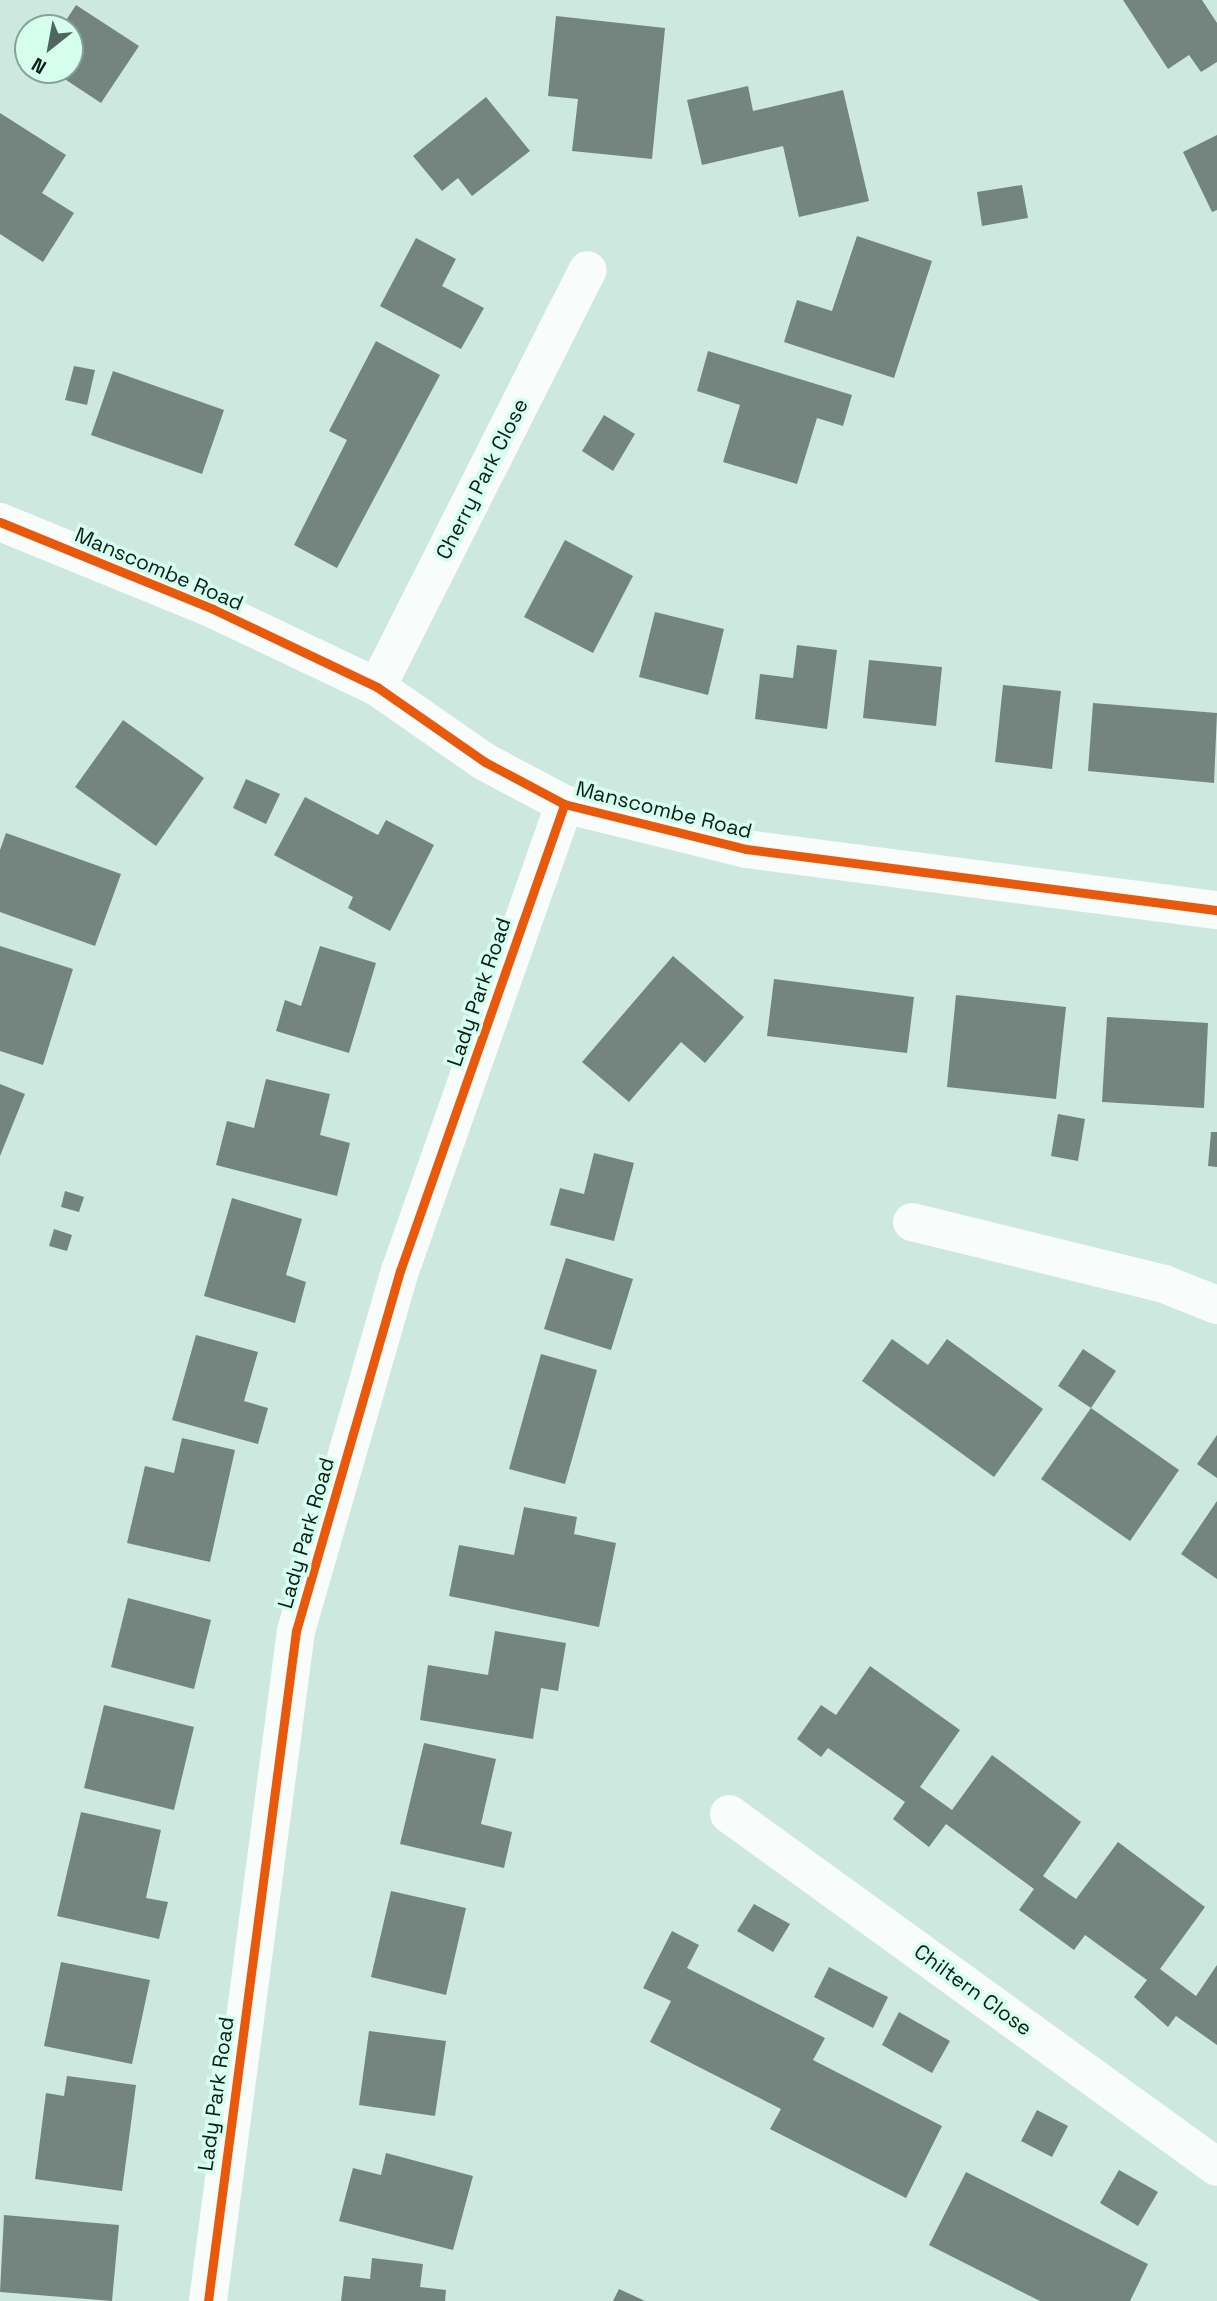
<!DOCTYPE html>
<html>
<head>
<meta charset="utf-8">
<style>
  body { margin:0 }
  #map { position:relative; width:1217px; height:2301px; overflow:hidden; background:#cde8de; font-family:"Space Grotesk",sans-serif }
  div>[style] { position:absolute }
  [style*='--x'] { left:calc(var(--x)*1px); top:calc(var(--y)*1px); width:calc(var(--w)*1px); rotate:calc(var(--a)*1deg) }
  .building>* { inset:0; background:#748580 }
  .minor>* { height:38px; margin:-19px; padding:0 19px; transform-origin:19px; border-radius:19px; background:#f8fcfa }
  .cycleway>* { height:9px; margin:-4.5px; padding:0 4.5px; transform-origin:4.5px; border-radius:4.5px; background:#e8590c }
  span { translate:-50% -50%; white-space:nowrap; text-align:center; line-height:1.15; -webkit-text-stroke:7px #d6feef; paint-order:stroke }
  .street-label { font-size:21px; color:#0b1e18 }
  .north { position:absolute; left:14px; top:14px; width:70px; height:70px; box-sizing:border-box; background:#d6feef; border:2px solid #85a499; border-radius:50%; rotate:211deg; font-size:19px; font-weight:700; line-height:28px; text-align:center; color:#0b1e18 }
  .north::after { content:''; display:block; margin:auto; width:24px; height:32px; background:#4f655d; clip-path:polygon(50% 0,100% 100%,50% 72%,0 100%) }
</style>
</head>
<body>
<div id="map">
  <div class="building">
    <div style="clip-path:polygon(1123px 0,1202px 0,1217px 23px,1217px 62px,1201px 72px,1189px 55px,1168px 69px)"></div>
    <div style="clip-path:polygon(76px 5px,139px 46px,101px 103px,51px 70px,70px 70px,70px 28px,61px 28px)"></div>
    <div style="clip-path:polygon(556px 16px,665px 28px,652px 159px,572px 151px,578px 99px,548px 96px)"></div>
    <div style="clip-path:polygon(748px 86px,753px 111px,843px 90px,869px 201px,799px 217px,783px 146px,702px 165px,687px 100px)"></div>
    <div style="clip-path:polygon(486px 97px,530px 151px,472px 196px,458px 178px,442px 191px,413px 156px)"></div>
    <div style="clip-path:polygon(0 113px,66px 155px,42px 193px,74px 213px,43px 262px,0 234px)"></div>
    <div style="clip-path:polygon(1217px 135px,1217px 210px,1212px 212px,1183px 152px)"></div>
    <div style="clip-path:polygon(1022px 185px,1028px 218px,982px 226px,977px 192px)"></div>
    <div style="clip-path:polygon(857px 236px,932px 261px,894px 378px,784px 342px,797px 300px,832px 311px)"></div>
    <div style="clip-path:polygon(416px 238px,456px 259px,442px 286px,484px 308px,461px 349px,380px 306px)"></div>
    <div style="clip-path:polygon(376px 341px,440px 375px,337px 568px,294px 545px,347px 440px,329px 431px)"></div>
    <div style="clip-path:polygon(708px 351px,852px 395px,843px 426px,817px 418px,797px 484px,723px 462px,740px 405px,697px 391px)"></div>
    <div style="clip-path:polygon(74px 366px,95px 370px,87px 405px,65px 400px)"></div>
    <div style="clip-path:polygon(113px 371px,224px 410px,202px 474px,91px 435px)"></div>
    <div style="clip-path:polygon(604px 415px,635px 434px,613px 471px,582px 451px)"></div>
    <div style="clip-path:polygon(565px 540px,633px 576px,593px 653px,524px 617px)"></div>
    <div style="clip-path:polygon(655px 612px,724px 629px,708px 695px,639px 677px)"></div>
    <div style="clip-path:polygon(797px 645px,837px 650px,827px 729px,755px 719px,760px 674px,793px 678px)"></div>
    <div style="clip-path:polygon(869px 660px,942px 667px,936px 726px,863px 718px)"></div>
    <div style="clip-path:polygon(1003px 685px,1061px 691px,1052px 769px,995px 762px)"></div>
    <div style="clip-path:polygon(1093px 703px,1217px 713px,1214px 783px,1088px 771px)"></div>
    <div style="clip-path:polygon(123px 720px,204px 778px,156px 846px,75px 787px)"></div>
    <div style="clip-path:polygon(246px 779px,280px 794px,266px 824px,233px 808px)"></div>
    <div style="clip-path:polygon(305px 797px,378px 835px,386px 820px,434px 845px,390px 931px,348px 908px,353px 897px,274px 855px)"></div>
    <div style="clip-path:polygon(6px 833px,121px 874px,95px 946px,0 912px,0 850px)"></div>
    <div style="clip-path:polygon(0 946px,73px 969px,43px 1065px,0 1051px)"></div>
    <div style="clip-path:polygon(320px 946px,376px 963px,349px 1053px,276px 1031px,285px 1000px,301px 1006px)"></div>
    <div style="clip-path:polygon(673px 956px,744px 1017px,705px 1063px,681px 1042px,629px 1102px,582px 1062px)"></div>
    <div style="clip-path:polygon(774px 979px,914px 997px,907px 1053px,767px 1036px)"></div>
    <div style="clip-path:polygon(956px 995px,1066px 1007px,1056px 1099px,947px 1087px)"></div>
    <div style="clip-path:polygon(1107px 1017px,1208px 1023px,1204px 1108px,1102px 1102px)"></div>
    <div style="clip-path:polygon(266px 1079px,330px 1094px,320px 1135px,350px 1143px,337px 1196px,216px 1165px,227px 1121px,254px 1128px)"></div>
    <div style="clip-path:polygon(0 1084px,25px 1094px,0 1156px)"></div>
    <div style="clip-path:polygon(1058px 1114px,1085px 1119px,1078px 1161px,1051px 1156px)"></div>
    <div style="clip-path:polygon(1211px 1132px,1217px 1132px,1217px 1167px,1208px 1166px)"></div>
    <div style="clip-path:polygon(594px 1153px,634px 1163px,614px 1241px,550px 1225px,560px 1188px,584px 1194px)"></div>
    <div style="clip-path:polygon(65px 1191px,84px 1197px,79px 1212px,61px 1207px)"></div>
    <div style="clip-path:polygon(232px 1198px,302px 1219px,286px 1275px,306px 1282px,295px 1323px,204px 1296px)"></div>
    <div style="clip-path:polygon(54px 1229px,72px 1235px,67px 1251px,49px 1246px)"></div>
    <div style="clip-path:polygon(566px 1258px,633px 1279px,611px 1350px,544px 1329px)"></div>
    <div style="clip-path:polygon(196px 1335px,258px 1352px,244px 1401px,268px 1408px,258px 1444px,172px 1420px)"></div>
    <div style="clip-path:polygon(892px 1339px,928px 1365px,947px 1339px,1043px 1409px,994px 1477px,862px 1381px)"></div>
    <div style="clip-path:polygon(1083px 1349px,1116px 1371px,1091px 1408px,1058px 1386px)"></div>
    <div style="clip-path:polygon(541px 1354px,597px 1370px,565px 1484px,509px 1469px)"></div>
    <div style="clip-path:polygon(1091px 1408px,1179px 1470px,1130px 1541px,1041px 1479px)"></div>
    <div style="clip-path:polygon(1217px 1435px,1217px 1478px,1197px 1464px)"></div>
    <div style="clip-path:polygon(182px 1438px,235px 1450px,210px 1562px,127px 1543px,145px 1466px,174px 1473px)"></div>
    <div style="clip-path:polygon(1217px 1501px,1217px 1579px,1181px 1554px)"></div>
    <div style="clip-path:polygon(524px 1507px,577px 1517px,574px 1534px,616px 1543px,599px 1627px,449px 1596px,459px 1545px,514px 1555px)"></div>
    <div style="clip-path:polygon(128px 1598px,211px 1620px,194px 1689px,111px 1667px)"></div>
    <div style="clip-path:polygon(495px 1631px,566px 1643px,558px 1691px,541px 1688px,533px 1739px,420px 1720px,428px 1665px,488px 1675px)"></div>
    <div style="clip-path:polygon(870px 1666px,960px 1730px,920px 1787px,952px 1810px,992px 1755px,1081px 1822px,1043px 1876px,1076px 1899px,1118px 1842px,1205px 1907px,1160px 1969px,1196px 1996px,1217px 1965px,1217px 2045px,1176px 2016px,1168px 2027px,1134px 1997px,1147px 1980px,1085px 1935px,1074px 1950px,1019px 1910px,1034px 1889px,946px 1824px,929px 1847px,893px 1819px,905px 1802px,828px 1748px,821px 1757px,797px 1739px,821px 1705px,836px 1715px)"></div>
    <div style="clip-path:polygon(104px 1705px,194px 1727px,174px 1810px,84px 1788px)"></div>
    <div style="clip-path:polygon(424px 1743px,496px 1759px,481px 1824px,512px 1832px,504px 1868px,400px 1844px)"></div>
    <div style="clip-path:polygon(81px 1812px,161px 1830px,146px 1898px,168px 1902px,159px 1939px,57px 1916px)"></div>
    <div style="clip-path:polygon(391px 1891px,466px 1908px,446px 1995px,371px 1977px)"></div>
    <div style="clip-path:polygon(754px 1904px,790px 1924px,773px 1952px,737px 1931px)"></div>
    <div style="clip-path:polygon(672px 1931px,699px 1945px,687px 1968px,825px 2038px,813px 2060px,942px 2126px,906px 2198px,770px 2129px,781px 2109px,650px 2042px,671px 2001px,643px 1988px)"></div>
    <div style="clip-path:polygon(61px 1962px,150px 1980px,132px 2064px,44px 2046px)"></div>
    <div style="clip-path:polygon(829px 1967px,888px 1997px,873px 2028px,814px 1997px)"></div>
    <div style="clip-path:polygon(899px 2012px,950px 2041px,932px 2073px,882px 2045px)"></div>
    <div style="clip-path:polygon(369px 2031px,446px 2041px,435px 2116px,359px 2105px)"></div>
    <div style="clip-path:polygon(67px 2076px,136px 2085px,122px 2191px,35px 2179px,46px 2093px,64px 2096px)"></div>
    <div style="clip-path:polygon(1037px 2110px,1068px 2126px,1052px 2157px,1021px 2141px)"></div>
    <div style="clip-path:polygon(386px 2153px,473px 2176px,453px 2250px,339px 2221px,353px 2168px,381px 2175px)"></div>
    <div style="clip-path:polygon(1119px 2170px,1158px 2192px,1138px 2226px,1100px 2203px)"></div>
    <div style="clip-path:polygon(966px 2172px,1148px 2264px,1130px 2301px,1040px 2301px,929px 2245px)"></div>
    <div style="clip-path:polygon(4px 2215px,119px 2225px,112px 2301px,0 2292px)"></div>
    <div style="clip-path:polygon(372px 2258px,423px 2264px,420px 2287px,446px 2290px,445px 2301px,341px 2301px,344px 2276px,370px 2279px)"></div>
    <div style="clip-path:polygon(619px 2289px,645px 2301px,613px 2301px)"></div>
  </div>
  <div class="minor">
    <div style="--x:0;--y:522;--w:230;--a:22.2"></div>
    <div style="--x:213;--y:609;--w:182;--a:25.4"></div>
    <div style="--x:377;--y:687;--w:131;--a:34.8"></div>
    <div style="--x:485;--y:762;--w:89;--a:28"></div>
    <div style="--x:564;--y:804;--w:187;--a:13.9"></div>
    <div style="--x:746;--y:849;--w:475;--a:7.4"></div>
    <div style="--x:377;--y:687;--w:467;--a:-63.2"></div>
    <div style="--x:912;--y:1222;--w:260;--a:13.8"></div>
    <div style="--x:1164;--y:1284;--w:57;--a:21.6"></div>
    <div style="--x:729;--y:1814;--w:602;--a:35.88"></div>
    <div style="--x:208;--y:2301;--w:676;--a:-82.52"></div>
    <div style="--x:296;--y:1631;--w:375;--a:-73.9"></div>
    <div style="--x:400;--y:1271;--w:495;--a:-70.6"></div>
  </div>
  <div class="cycleway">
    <div style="--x:0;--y:522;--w:230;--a:22.2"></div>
    <div style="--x:213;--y:609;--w:182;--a:25.4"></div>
    <div style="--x:377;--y:687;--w:131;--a:34.8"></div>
    <div style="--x:485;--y:762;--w:89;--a:28"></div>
    <div style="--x:564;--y:804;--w:187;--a:13.9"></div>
    <div style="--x:746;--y:849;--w:475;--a:7.4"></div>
    <div style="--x:208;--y:2301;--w:676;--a:-82.52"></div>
    <div style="--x:296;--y:1631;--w:375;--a:-73.9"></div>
    <div style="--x:400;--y:1271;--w:495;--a:-70.6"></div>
  </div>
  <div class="street-label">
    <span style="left:482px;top:479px;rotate:-63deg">Cherry Park Close</span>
    <span style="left:159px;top:569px;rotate:23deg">Manscombe Road</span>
    <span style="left:664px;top:810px;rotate:14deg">Manscombe Road</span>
    <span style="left:479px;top:992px;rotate:-71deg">Lady Park Road</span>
    <span style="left:306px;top:1533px;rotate:-74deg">Lady Park Road</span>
    <span style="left:973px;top:1990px;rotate:36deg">Chiltern Close</span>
    <span style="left:216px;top:2094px;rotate:-82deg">Lady Park Road</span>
  </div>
  <div class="north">N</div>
</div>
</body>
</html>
